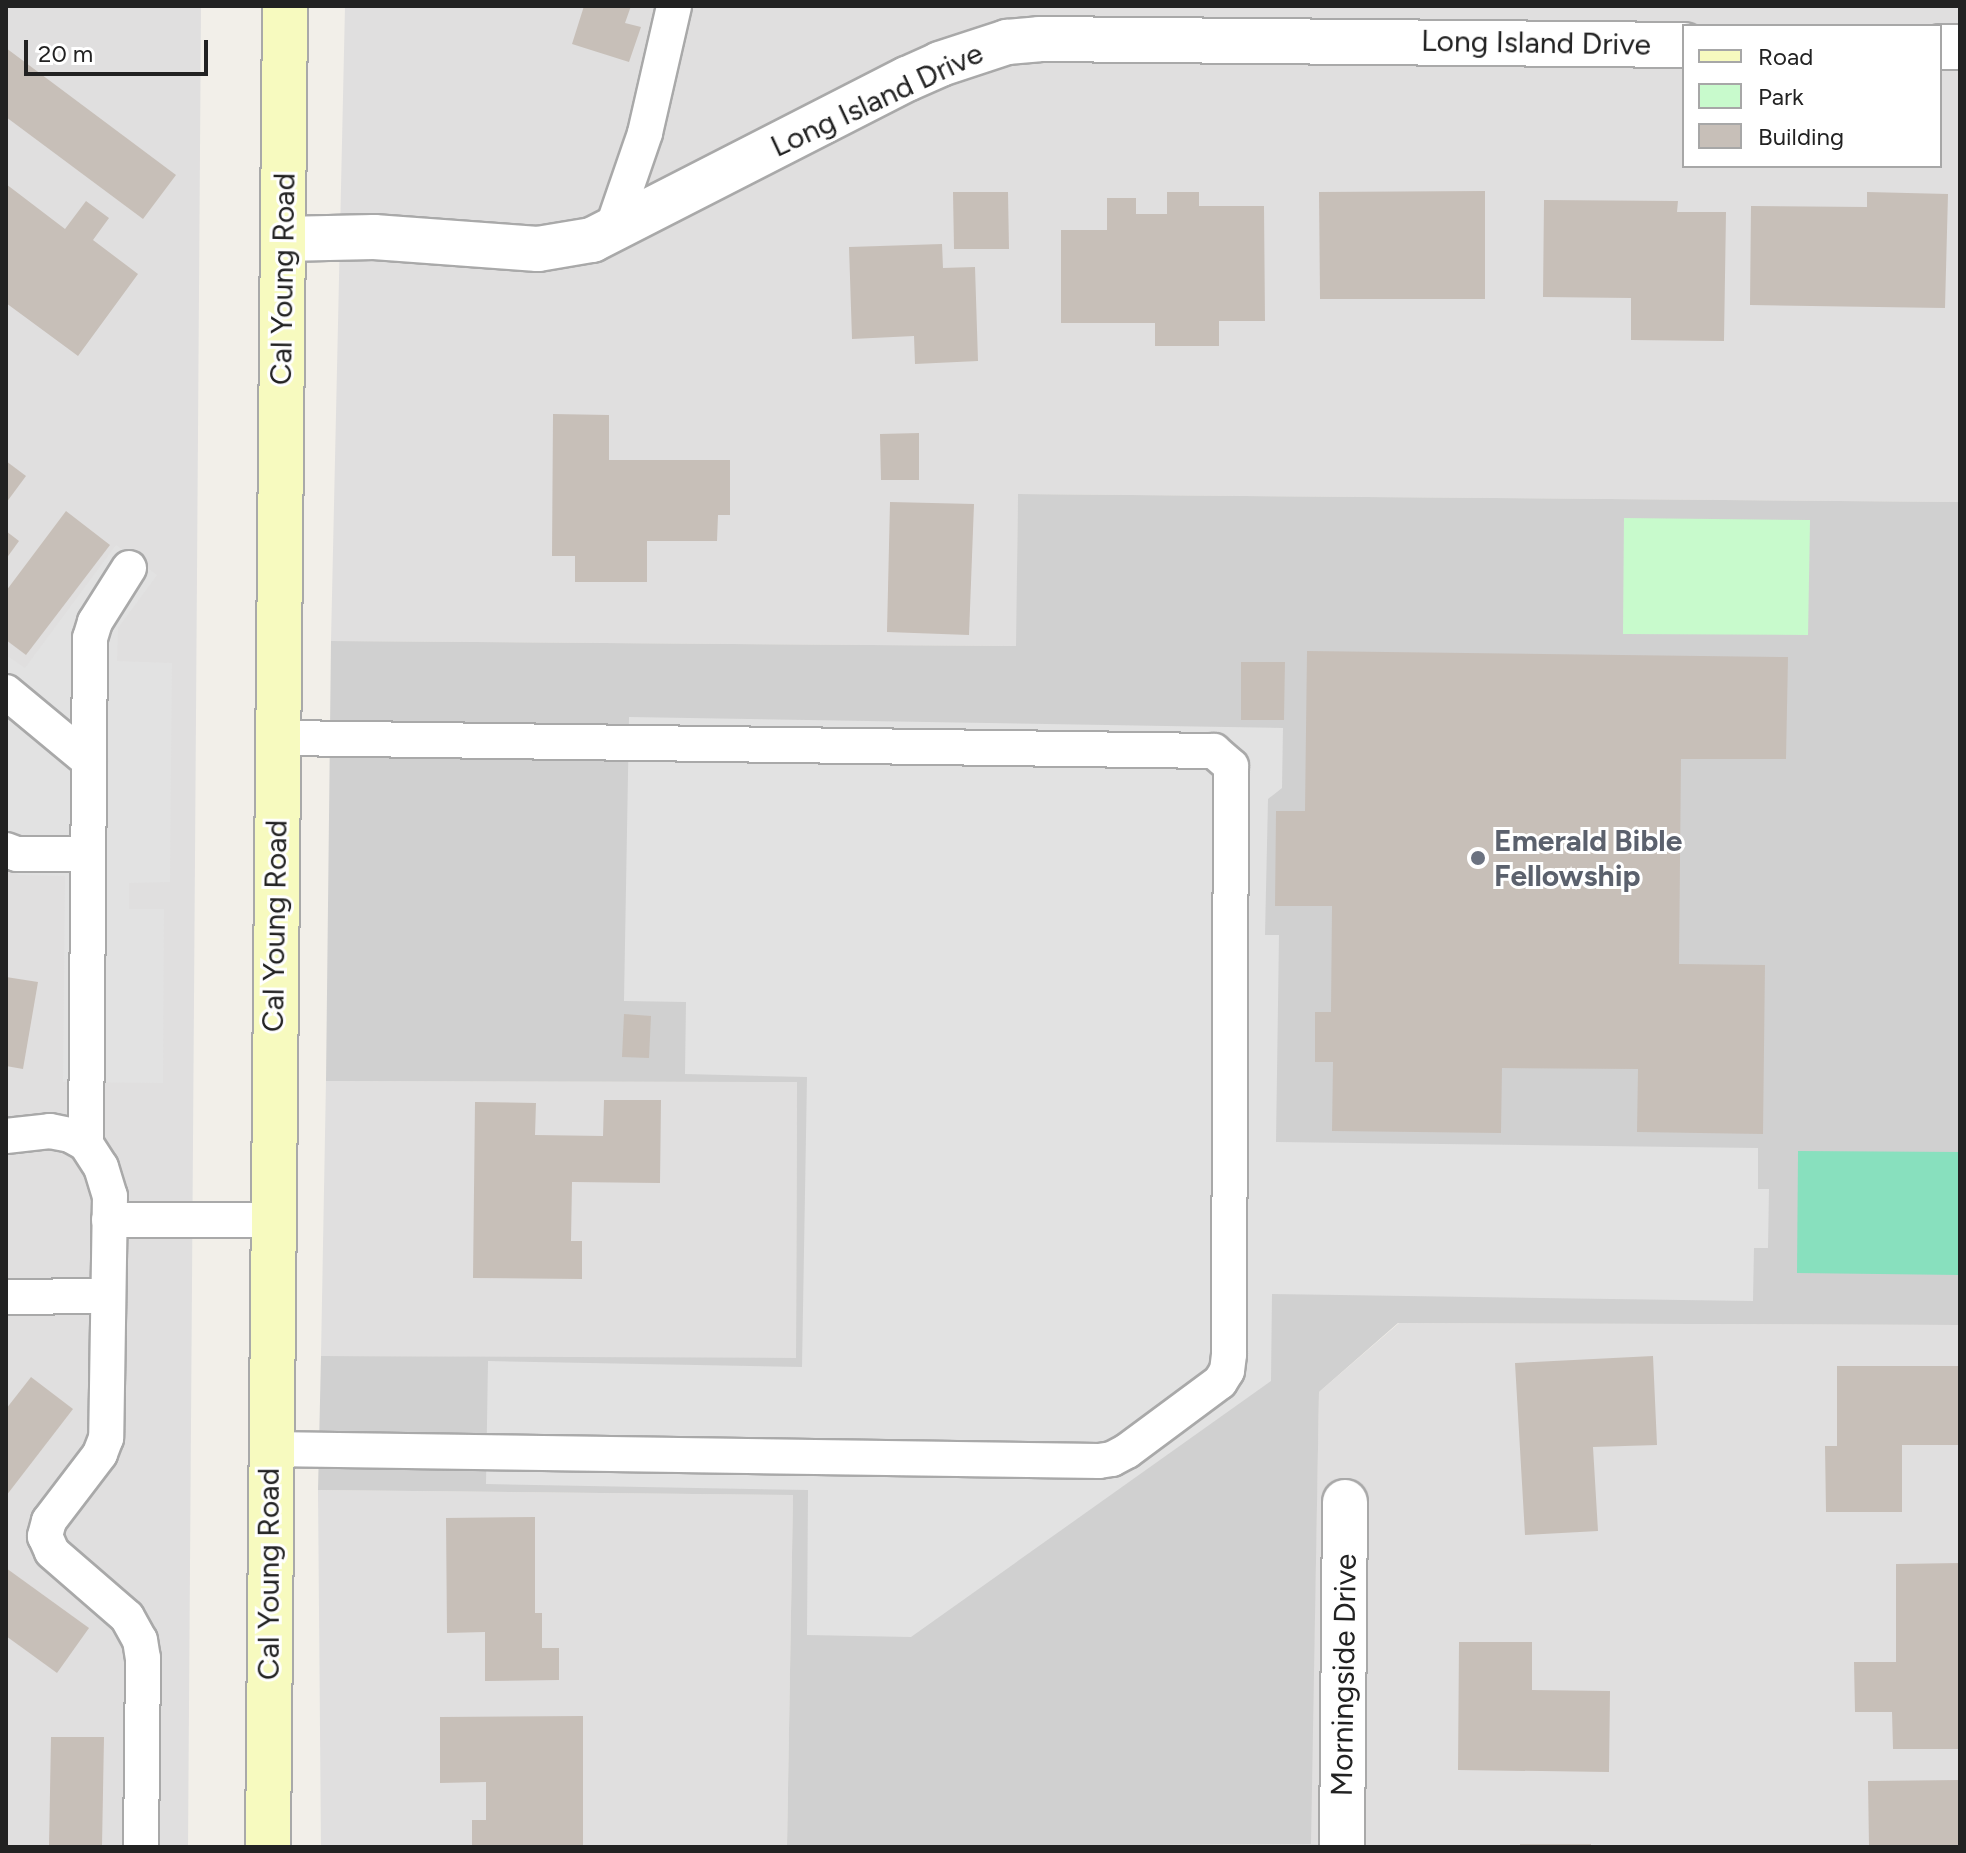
<!DOCTYPE html>
<html>
<head>
<meta charset="utf-8">
<style>
  body { margin:0 }
  #map { position:relative; width:1966px; height:1853px; overflow:hidden; background:#f2efe9; font-family:Figtree,sans-serif }
  div>[style] { position:absolute }
  [style*='--x'] { left:calc(var(--x)*1px); top:calc(var(--y)*1px); width:calc(var(--w)*1px); rotate:calc(var(--a)*1deg) }
  .residential>* { inset:0; background:#e0dfdf }
  .religious>* { inset:0; background:#d0d0d0 }
  .park>* { inset:0; background:#c8facc }
  .pitch>* { inset:0; background:#88e0be }
  .parking>* { inset:0; background:#e2e2e2 }
  .building>* { inset:0; background:#c7bfb8 }
  .roads { filter:drop-shadow(2px 0 #a9a9a9) drop-shadow(-2px 0 #a9a9a9) drop-shadow(0 2px #a9a9a9) drop-shadow(0 -2px #a9a9a9) }
  .service>* { height:34px; margin:-17px; padding:0 17px; transform-origin:17px; border-radius:17px; background:#fff }
  .minor>* { height:44px; margin:-22px; padding:0 22px; transform-origin:22px; border-radius:22px; background:#fff }
  .secondary>* { height:44px; margin:-22px; padding:0 22px; transform-origin:22px; border-radius:22px; background:#f7fabf }
  .dots>* { width:22px; height:22px; translate:-50% -50%; box-sizing:border-box; border:4px solid #fff; border-radius:50% }
  span { translate:-50% -50%; white-space:nowrap; text-align:center; line-height:1.15; -webkit-text-stroke:6px #fff; paint-order:stroke }
  .street-label { font-size:30px; color:#222 }
  .worship-label { font-size:30px; color:#5b616d; font-weight:700 }
  .left { translate:0 -50%; text-align:left }
  .frame { position:absolute; inset:0; border:8px solid #222; pointer-events:none }
  .legend { position:absolute; left:1682px; top:24px; width:260px; height:144px; box-sizing:border-box; background:#fff; border:2px solid #a7a7a7; margin:0; padding:10px 14px; list-style:none; font-size:24px; color:#222 }
  .legend li { display:flex; align-items:center; gap:16px; height:40px }
  .legend b { width:40px; border:2px solid #a7a7a7 }
  .scale { position:absolute; left:24px; top:40px; width:184px; height:36px; box-sizing:border-box; border:4px solid #222; border-top:0; padding-left:10px; font-size:24px; line-height:28px; white-space:nowrap; color:#222; -webkit-text-stroke:6px #fff; paint-order:stroke }
</style>
</head>
<body>
<div id="map">
  <div class="residential">
    <div style="clip-path:polygon(6px 6px,201px 6px,188px 1847px,6px 1847px)"></div>
    <div style="clip-path:polygon(evenodd,345px 6px,1960px 6px,1960px 502px,1018px 494px,1017px 646px,331px 641px,345px 6px,1684px 26px,1940px 26px,1940px 166px,1684px 166px,1684px 26px)"></div>
    <div style="clip-path:polygon(326px 1081px,797px 1082px,796px 1359px,321px 1356px)"></div>
    <div style="clip-path:polygon(1399px 1323px,1960px 1325px,1960px 1847px,1066px 1847px,1310px 1844px,1319px 1392px)"></div>
    <div style="clip-path:polygon(318px 1490px,793px 1495px,787px 1847px,321px 1847px)"></div>
  </div>
  <div class="religious">
    <div style="clip-path:polygon(1018px 494px,1960px 502px,1960px 1325px,1398px 1323px,1319px 1392px,1311px 1844px,787px 1847px,793px 1495px,318px 1490px,321px 1356px,796px 1358px,797px 1082px,326px 1081px,331px 641px,1016px 646px)"></div>
  </div>
  <div class="park">
    <div style="clip-path:polygon(1624px 518px,1810px 520px,1808px 635px,1623px 634px)"></div>
  </div>
  <div class="pitch">
    <div style="clip-path:polygon(1798px 1151px,1960px 1152px,1960px 1275px,1797px 1273px)"></div>
  </div>
  <div class="parking">
    <div style="clip-path:polygon(116px 545px,157px 575px,118px 628px,117px 661px,172px 663px,170px 882px,129px 883px,129px 909px,164px 909px,163px 1083px,63px 1082px,65px 876px,19px 875px,6px 865px,6px 655px,25px 668px)"></div>
    <div style="clip-path:polygon(629px 717px,1283px 728px,1282px 788px,1268px 799px,1265px 935px,1279px 935px,1276px 1142px,1758px 1148px,1758px 1189px,1769px 1189px,1768px 1248px,1754px 1248px,1753px 1301px,1272px 1294px,1271px 1381px,911px 1637px,807px 1635px,808px 1490px,486px 1484px,488px 1361px,802px 1367px,807px 1077px,685px 1074px,686px 1002px,624px 1001px)"></div>
  </div>
  <div class="building">
    <div style="clip-path:polygon(584px 6px,631px 6px,625px 23px,641px 27px,629px 62px,572px 44px)"></div>
    <div style="clip-path:polygon(6px 48px,176px 175px,143px 219px,6px 117px)"></div>
    <div style="clip-path:polygon(6px 184px,65px 229px,86px 201px,109px 218px,93px 240px,138px 274px,78px 356px,6px 303px)"></div>
    <div style="clip-path:polygon(1485px 191px,1485px 299px,1320px 299px,1319px 192px)"></div>
    <div style="clip-path:polygon(953px 192px,1008px 192px,1009px 249px,954px 249px)"></div>
    <div style="clip-path:polygon(1167px 192px,1199px 192px,1199px 206px,1264px 206px,1265px 321px,1219px 321px,1219px 346px,1155px 346px,1155px 323px,1061px 323px,1061px 230px,1107px 230px,1107px 198px,1136px 198px,1136px 214px,1167px 214px)"></div>
    <div style="clip-path:polygon(1867px 192px,1948px 194px,1945px 308px,1750px 305px,1751px 206px,1867px 207px)"></div>
    <div style="clip-path:polygon(1544px 200px,1678px 201px,1677px 212px,1726px 212px,1724px 341px,1631px 340px,1631px 298px,1543px 297px)"></div>
    <div style="clip-path:polygon(942px 244px,943px 268px,975px 267px,978px 361px,915px 364px,914px 336px,852px 339px,849px 247px)"></div>
    <div style="clip-path:polygon(553px 414px,609px 415px,609px 460px,730px 460px,730px 515px,718px 515px,717px 541px,647px 541px,647px 582px,575px 582px,575px 556px,552px 556px)"></div>
    <div style="clip-path:polygon(919px 433px,919px 480px,881px 480px,880px 434px)"></div>
    <div style="clip-path:polygon(6px 461px,26px 476px,6px 503px)"></div>
    <div style="clip-path:polygon(890px 502px,974px 504px,969px 635px,887px 632px)"></div>
    <div style="clip-path:polygon(66px 511px,110px 545px,26px 655px,6px 640px,6px 591px)"></div>
    <div style="clip-path:polygon(6px 531px,19px 541px,6px 559px)"></div>
    <div style="clip-path:polygon(1307px 651px,1788px 657px,1786px 759px,1681px 759px,1679px 964px,1765px 965px,1763px 1134px,1637px 1132px,1638px 1069px,1502px 1068px,1501px 1133px,1332px 1131px,1333px 1062px,1315px 1062px,1315px 1012px,1331px 1012px,1332px 906px,1275px 906px,1276px 811px,1305px 811px)"></div>
    <div style="clip-path:polygon(1241px 662px,1285px 662px,1284px 720px,1241px 720px)"></div>
    <div style="clip-path:polygon(6px 977px,38px 982px,23px 1069px,6px 1066px)"></div>
    <div style="clip-path:polygon(624px 1014px,651px 1016px,649px 1058px,622px 1057px)"></div>
    <div style="clip-path:polygon(604px 1100px,661px 1100px,660px 1183px,572px 1182px,571px 1241px,582px 1241px,582px 1279px,473px 1278px,475px 1102px,536px 1103px,535px 1135px,603px 1136px)"></div>
    <div style="clip-path:polygon(1653px 1356px,1657px 1445px,1593px 1447px,1598px 1531px,1525px 1535px,1515px 1363px)"></div>
    <div style="clip-path:polygon(1837px 1366px,1960px 1366px,1960px 1445px,1902px 1445px,1902px 1512px,1826px 1512px,1825px 1446px,1837px 1446px)"></div>
    <div style="clip-path:polygon(31px 1377px,73px 1409px,6px 1496px,6px 1409px)"></div>
    <div style="clip-path:polygon(535px 1517px,535px 1613px,542px 1613px,542px 1648px,559px 1648px,559px 1680px,485px 1681px,485px 1632px,447px 1633px,446px 1518px)"></div>
    <div style="clip-path:polygon(1960px 1563px,1960px 1749px,1893px 1749px,1892px 1712px,1855px 1712px,1854px 1662px,1896px 1662px,1896px 1564px)"></div>
    <div style="clip-path:polygon(6px 1568px,89px 1628px,57px 1673px,6px 1636px)"></div>
    <div style="clip-path:polygon(1459px 1642px,1532px 1642px,1532px 1690px,1610px 1691px,1609px 1772px,1458px 1770px)"></div>
    <div style="clip-path:polygon(583px 1716px,583px 1847px,472px 1847px,472px 1820px,486px 1820px,486px 1782px,440px 1783px,440px 1717px)"></div>
    <div style="clip-path:polygon(51px 1737px,104px 1737px,102px 1847px,49px 1847px)"></div>
    <div style="clip-path:polygon(1960px 1780px,1960px 1847px,1869px 1847px,1868px 1781px)"></div>
    <div style="clip-path:polygon(1520px 1844px,1591px 1844px,1591px 1847px,1520px 1847px)"></div>
  </div>
  <div class="roads">
    <div class="service">
      <div style="--x:611;--y:232;--w:105;--a:-71"></div>
      <div style="--x:645;--y:133;--w:130;--a:-77.1"></div>
      <div style="--x:129;--y:568;--w:64;--a:122.2"></div>
      <div style="--x:95;--y:622;--w:17;--a:107"></div>
      <div style="--x:90;--y:638;--w:506;--a:90.45"></div>
      <div style="--x:86;--y:1144;--w:27;--a:57"></div>
      <div style="--x:101;--y:1167;--w:30;--a:73"></div>
      <div style="--x:110;--y:1196;--w:242;--a:90.9"></div>
      <div style="--x:106;--y:1438;--w:17;--a:111"></div>
      <div style="--x:100;--y:1454;--w:84;--a:127.3"></div>
      <div style="--x:49;--y:1521;--w:16;--a:105"></div>
      <div style="--x:45;--y:1536;--w:17;--a:66"></div>
      <div style="--x:52;--y:1552;--w:99;--a:40.9"></div>
      <div style="--x:127;--y:1617;--w:26;--a:61"></div>
      <div style="--x:140;--y:1640;--w:18;--a:81"></div>
      <div style="--x:143;--y:1658;--w:189;--a:90.6"></div>
      <div style="--x:6;--y:692;--w:108;--a:39.7"></div>
      <div style="--x:6;--y:850;--w:12;--a:20"></div>
      <div style="--x:17;--y:854;--w:71;--a:0"></div>
      <div style="--x:6;--y:1136;--w:44;--a:-6.5"></div>
      <div style="--x:50;--y:1131;--w:20;--a:11"></div>
      <div style="--x:70;--y:1135;--w:18;--a:29"></div>
      <div style="--x:109;--y:1220;--w:162;--a:0"></div>
      <div style="--x:6;--y:1297;--w:102;--a:-0.6"></div>
      <div style="--x:270;--y:1449;--w:829;--a:0.83"></div>
      <div style="--x:1099;--y:1461;--w:13;--a:-9"></div>
      <div style="--x:1112;--y:1459;--w:17;--a:-28"></div>
      <div style="--x:1127;--y:1451;--w:116;--a:-36.6"></div>
      <div style="--x:1220;--y:1382;--w:13;--a:-58"></div>
      <div style="--x:1227;--y:1371;--w:17;--a:-83"></div>
      <div style="--x:1229;--y:1354;--w:588;--a:-89.81"></div>
      <div style="--x:1231;--y:766;--w:23;--a:-139"></div>
      <div style="--x:1214;--y:751;--w:936;--a:-179.2"></div>
    </div>
    <div class="minor">
      <div style="--x:1940;--y:47;--w:17;--a:0"></div>
      <div style="--x:283;--y:239;--w:91;--a:-1.3"></div>
      <div style="--x:374;--y:237;--w:164;--a:4.2"></div>
      <div style="--x:538;--y:249;--w:55;--a:-9.5"></div>
      <div style="--x:592;--y:240;--w:354;--a:-27.1"></div>
      <div style="--x:907;--y:79;--w:36;--a:-24"></div>
      <div style="--x:940;--y:64;--w:71;--a:-18.2"></div>
      <div style="--x:1007;--y:42;--w:32;--a:-5"></div>
      <div style="--x:1039;--y:39;--w:645;--a:0.53"></div>
      <div style="--x:1342;--y:1847;--w:345;--a:-89.5"></div>
    </div>
    <div class="secondary">
      <div style="--x:268;--y:1847;--w:1841;--a:-89.47"></div>
    </div>
  </div>
  <div class="dots">
    <div style="left:1478px;top:858px;background:#6b7280"></div>
  </div>
  <div class="street-label">
    <span style="left:1536px;top:43px;rotate:1deg">Long Island Drive</span>
    <span style="left:877px;top:100px;rotate:-25deg">Long Island Drive</span>
    <span style="left:283px;top:279px;rotate:-89deg">Cal Young Road</span>
    <span style="left:275px;top:926px;rotate:-89deg">Cal Young Road</span>
    <span style="left:269px;top:1574px;rotate:-90deg">Cal Young Road</span>
    <span style="left:1344px;top:1675px;rotate:-89deg">Morningside Drive</span>
  </div>
  <div class="worship-label">
    <span class="left" style="left:1494px;top:858px">Emerald Bible<br>Fellowship</span>
  </div>
  <div class="frame"></div>
  <ul class="legend">
  <li><b style="height:10px;background:#f7fabf"></b>Road</li>
  <li><b style="height:22px;background:#c8facc"></b>Park</li>
  <li><b style="height:22px;background:#c7bfb8"></b>Building</li>
  </ul>
  <div class="scale">20 m</div>
</div>
</body>
</html>
